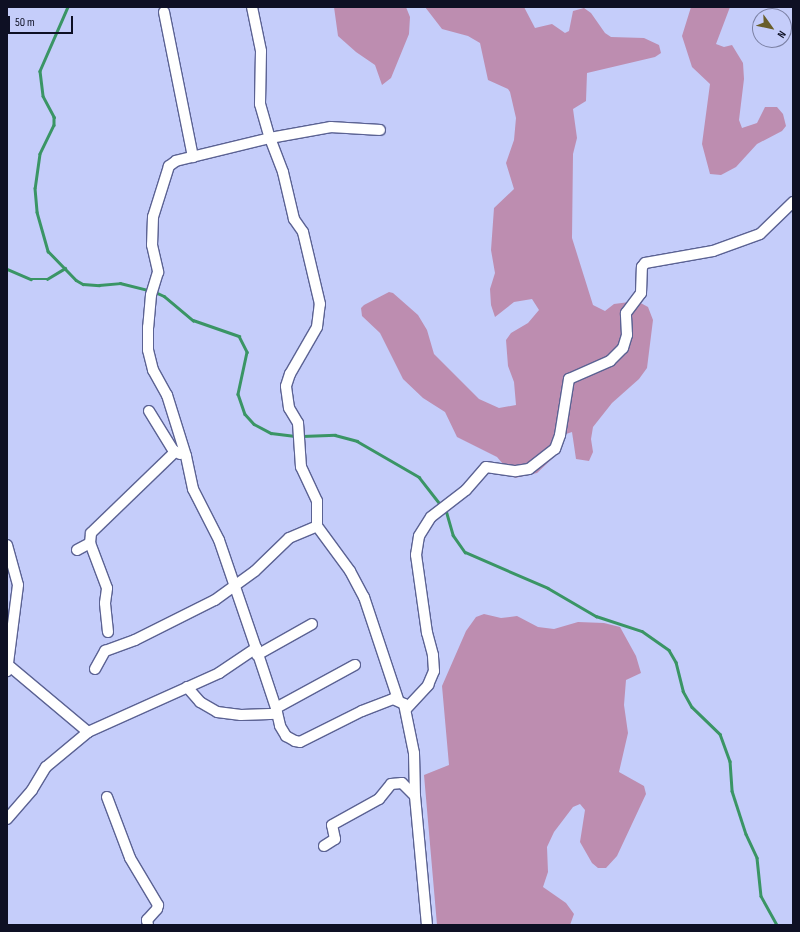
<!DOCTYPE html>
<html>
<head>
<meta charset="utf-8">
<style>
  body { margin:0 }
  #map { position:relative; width:800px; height:932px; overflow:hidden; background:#c5cdfa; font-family:"Sofia Sans Condensed",sans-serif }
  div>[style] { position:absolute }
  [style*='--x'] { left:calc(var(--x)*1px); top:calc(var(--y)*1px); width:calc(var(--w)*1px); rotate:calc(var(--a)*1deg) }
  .green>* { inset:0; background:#bd8db0 }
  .stream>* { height:2.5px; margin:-1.25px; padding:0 1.25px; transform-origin:1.25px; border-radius:1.25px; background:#3a9565 }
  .roads { filter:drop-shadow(1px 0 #5b6293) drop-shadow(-1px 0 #5b6293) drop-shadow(0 1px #5b6293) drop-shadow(0 -1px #5b6293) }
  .street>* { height:10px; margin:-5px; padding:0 5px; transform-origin:5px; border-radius:5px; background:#fff }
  span { translate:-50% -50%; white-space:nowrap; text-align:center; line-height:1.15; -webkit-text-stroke:3.5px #c5cdfa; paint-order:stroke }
  .frame { position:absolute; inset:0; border:8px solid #0e1024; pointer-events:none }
  .north { position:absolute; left:752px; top:8px; width:40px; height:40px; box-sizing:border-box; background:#c5cdfa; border:1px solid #7c81a4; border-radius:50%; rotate:123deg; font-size:11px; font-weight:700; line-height:16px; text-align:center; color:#0e1024 }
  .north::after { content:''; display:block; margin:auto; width:14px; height:18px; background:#695e2a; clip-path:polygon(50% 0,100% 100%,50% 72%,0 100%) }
  .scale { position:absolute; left:8px; top:16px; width:65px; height:18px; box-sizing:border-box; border:2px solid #0e1024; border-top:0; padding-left:5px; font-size:12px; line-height:14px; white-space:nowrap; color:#0e1024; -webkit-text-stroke:3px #c5cdfa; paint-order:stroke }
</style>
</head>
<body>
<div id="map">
  <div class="green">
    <div style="clip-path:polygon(334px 7px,406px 7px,410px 17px,409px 34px,391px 78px,382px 85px,375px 65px,356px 52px,338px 36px)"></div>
    <div style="clip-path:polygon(425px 7px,524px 7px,535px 28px,552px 24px,565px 33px,569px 31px,573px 11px,584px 8px,591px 13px,605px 33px,611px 37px,644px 38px,659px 45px,661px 53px,655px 57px,587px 73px,586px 101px,573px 109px,577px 138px,573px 154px,572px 238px,593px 305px,605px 311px,614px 304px,637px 301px,648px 307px,653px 320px,647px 368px,639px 379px,612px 403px,593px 427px,591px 439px,593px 452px,589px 461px,576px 459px,572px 432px,566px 434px,556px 455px,537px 473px,515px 478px,497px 457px,457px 437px,445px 412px,423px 398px,403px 379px,380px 333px,362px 316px,361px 308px,364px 305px,389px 292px,393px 293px,418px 315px,427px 330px,434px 354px,479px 399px,499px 408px,516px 405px,514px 382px,508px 366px,506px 340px,511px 333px,528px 323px,539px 310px,532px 299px,514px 302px,495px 317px,491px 305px,490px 289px,495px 273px,491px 250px,494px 208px,514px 189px,506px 163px,514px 140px,516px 118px,510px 92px,508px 89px,488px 80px,480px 43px,468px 36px,442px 29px)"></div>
    <div style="clip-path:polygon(691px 7px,730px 7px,716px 44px,724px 47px,732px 45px,743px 63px,744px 79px,739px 120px,742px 128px,757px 123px,765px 107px,777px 107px,783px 114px,786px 126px,782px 131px,757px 144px,736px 167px,721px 175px,710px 174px,702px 144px,710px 84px,692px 67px,682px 36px)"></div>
    <div style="clip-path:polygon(484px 614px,501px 618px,517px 616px,538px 627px,554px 629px,578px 622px,604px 623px,620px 627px,636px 656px,641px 673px,626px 680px,624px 705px,628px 733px,619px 772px,644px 786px,646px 794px,617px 856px,606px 868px,598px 868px,592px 863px,580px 842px,585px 810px,580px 804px,573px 807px,554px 832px,547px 847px,548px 872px,543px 887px,566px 903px,574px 914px,570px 925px,437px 925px,424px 775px,449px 765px,442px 686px,466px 631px,476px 617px)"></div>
  </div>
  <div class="stream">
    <div style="--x:68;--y:7;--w:70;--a:113.6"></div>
    <div style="--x:40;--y:71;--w:25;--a:83"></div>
    <div style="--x:43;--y:96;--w:24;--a:62"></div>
    <div style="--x:54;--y:117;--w:8;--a:90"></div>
    <div style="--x:54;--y:125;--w:32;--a:116"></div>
    <div style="--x:40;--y:154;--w:34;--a:98"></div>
    <div style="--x:35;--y:188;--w:24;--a:85"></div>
    <div style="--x:37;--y:212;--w:41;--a:74.2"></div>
    <div style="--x:48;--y:251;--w:40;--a:46"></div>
    <div style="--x:76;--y:280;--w:8;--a:30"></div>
    <div style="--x:83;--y:284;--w:16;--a:4"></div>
    <div style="--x:99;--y:285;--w:21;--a:-5"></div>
    <div style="--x:120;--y:283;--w:32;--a:14"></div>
    <div style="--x:7;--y:269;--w:26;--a:23"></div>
    <div style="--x:31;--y:279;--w:16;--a:0"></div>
    <div style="--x:47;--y:279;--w:21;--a:-31"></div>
    <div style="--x:155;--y:292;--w:10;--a:24"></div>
    <div style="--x:164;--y:296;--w:38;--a:40"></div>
    <div style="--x:193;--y:320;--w:49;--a:19.2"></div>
    <div style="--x:239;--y:336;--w:18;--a:63"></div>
    <div style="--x:247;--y:352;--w:43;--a:102.1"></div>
    <div style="--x:238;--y:394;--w:21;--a:71"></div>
    <div style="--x:245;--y:414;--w:13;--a:48"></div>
    <div style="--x:254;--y:424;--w:19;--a:28"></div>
    <div style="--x:271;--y:433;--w:26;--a:7"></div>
    <div style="--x:302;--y:436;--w:33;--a:-2"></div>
    <div style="--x:335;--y:435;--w:23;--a:15"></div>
    <div style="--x:357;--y:441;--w:72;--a:30.1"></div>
    <div style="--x:419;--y:477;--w:37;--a:52"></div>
    <div style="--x:446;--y:510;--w:26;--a:74"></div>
    <div style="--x:453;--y:535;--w:21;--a:55"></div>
    <div style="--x:465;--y:552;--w:90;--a:23.4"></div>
    <div style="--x:548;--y:588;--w:56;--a:30.3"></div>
    <div style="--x:596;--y:616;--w:48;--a:18.1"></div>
    <div style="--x:642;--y:631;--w:33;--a:35"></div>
    <div style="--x:669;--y:650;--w:14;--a:60"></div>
    <div style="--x:676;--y:662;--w:30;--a:76"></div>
    <div style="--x:683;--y:691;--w:18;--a:61"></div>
    <div style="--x:692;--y:707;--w:39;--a:44"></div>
    <div style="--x:720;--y:734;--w:29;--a:70"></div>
    <div style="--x:730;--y:761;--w:30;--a:86"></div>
    <div style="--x:732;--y:791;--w:45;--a:72"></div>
    <div style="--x:746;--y:834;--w:26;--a:65"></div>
    <div style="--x:757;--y:858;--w:38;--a:84"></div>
    <div style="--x:761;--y:896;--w:33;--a:61"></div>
  </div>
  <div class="roads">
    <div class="street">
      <div style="--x:252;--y:7;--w:45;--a:78.4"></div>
      <div style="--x:261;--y:51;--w:53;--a:91.1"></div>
      <div style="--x:260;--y:104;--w:35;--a:74"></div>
      <div style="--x:270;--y:138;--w:97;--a:166.3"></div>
      <div style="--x:176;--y:161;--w:9;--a:144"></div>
      <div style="--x:169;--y:166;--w:53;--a:107.4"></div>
      <div style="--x:153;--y:217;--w:28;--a:92"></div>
      <div style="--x:152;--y:245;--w:28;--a:77"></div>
      <div style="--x:158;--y:272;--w:24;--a:107"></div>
      <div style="--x:151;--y:295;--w:32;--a:95"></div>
      <div style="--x:148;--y:327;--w:23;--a:90"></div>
      <div style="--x:148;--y:350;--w:21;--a:76"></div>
      <div style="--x:153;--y:370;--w:29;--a:61"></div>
      <div style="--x:167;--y:395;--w:64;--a:72.7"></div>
      <div style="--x:186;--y:456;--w:34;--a:78"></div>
      <div style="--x:193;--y:489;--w:57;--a:63"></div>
      <div style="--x:219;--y:540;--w:114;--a:71.1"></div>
      <div style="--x:164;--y:12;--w:148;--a:78.7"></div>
      <div style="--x:149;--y:411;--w:46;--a:58.4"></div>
      <div style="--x:173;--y:450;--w:8;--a:30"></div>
      <div style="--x:317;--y:526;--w:25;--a:-90"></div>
      <div style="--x:317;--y:501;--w:38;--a:-115"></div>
      <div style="--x:301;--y:467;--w:44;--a:-93.9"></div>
      <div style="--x:298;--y:423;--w:17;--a:-121"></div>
      <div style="--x:289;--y:408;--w:22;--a:-98"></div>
      <div style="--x:286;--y:386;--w:13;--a:-72"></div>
      <div style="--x:290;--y:374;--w:54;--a:-60.1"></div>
      <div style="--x:317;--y:327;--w:23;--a:-83"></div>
      <div style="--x:320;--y:304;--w:74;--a:-103.3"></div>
      <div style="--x:303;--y:232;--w:16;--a:-125"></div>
      <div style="--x:294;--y:219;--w:48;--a:-103.2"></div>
      <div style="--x:283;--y:172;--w:36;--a:-111"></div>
      <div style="--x:270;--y:138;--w:62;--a:-10.2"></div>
      <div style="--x:331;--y:127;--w:49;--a:3.5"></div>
      <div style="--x:7;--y:545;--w:41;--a:74.6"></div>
      <div style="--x:18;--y:585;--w:87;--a:97.3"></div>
      <div style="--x:77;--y:550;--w:15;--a:-28"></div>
      <div style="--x:108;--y:632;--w:29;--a:-96"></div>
      <div style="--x:105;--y:603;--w:15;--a:-82"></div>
      <div style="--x:107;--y:588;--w:48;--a:-110.7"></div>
      <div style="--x:90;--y:543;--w:10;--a:-84"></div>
      <div style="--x:91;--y:533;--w:117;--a:-44"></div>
      <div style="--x:257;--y:655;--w:63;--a:-29.4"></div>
      <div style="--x:7;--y:664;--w:106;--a:40"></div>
      <div style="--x:95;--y:669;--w:21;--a:-61"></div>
      <div style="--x:105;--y:651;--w:32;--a:-20"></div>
      <div style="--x:135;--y:640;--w:89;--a:-26.6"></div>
      <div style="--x:215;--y:600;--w:49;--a:-35.9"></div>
      <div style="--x:255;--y:571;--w:47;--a:-44.1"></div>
      <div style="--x:289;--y:538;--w:30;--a:-23"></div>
      <div style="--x:317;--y:526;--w:56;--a:53.7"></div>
      <div style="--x:350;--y:571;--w:30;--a:62"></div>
      <div style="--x:364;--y:597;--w:108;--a:71.6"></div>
      <div style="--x:187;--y:687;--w:20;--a:49"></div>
      <div style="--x:200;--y:702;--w:20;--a:30"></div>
      <div style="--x:217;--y:712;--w:24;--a:7"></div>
      <div style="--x:241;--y:715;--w:36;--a:-2"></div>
      <div style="--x:276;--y:708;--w:90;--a:-28.6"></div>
      <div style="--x:406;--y:709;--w:33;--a:-47"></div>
      <div style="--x:428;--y:685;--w:15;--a:-67"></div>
      <div style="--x:434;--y:671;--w:16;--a:-94"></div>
      <div style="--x:433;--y:655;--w:23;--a:-105"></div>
      <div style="--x:427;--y:633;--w:79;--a:-98"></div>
      <div style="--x:416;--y:555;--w:19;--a:-81"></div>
      <div style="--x:419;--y:536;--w:22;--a:-58"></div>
      <div style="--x:431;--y:517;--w:44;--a:-37.6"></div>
      <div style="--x:466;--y:490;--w:30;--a:-49"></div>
      <div style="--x:486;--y:467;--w:30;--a:8"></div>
      <div style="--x:516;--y:471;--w:13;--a:-9"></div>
      <div style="--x:529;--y:469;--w:33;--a:-38"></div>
      <div style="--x:555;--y:449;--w:15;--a:-70"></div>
      <div style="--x:560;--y:435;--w:57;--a:-80.9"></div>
      <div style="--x:569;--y:379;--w:45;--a:-23.7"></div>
      <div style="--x:610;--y:361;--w:18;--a:-45"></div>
      <div style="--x:623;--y:348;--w:14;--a:-73"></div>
      <div style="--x:627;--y:335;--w:22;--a:-93"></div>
      <div style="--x:626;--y:313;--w:25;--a:-53"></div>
      <div style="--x:641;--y:293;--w:26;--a:-88"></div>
      <div style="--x:642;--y:267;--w:5;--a:-53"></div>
      <div style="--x:645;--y:263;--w:69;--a:-10"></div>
      <div style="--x:713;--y:251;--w:50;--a:-19.9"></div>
      <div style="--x:760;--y:234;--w:46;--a:-44.1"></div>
      <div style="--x:107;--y:797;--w:65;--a:69.3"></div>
      <div style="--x:130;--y:858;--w:55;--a:59.2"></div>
      <div style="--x:158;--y:905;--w:4;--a:104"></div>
      <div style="--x:157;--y:909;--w:15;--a:132"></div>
      <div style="--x:147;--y:920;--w:5;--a:79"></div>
      <div style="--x:7;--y:819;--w:38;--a:-49"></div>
      <div style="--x:32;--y:790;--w:27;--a:-59"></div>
      <div style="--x:46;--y:767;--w:55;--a:-39.8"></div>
      <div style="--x:88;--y:732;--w:144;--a:-24.2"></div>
      <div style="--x:219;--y:673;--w:45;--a:-34"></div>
      <div style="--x:256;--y:648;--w:63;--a:71.6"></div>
      <div style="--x:276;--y:708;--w:18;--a:77"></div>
      <div style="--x:280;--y:726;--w:12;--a:59"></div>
      <div style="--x:286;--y:736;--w:10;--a:29"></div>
      <div style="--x:295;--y:741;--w:5;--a:11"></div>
      <div style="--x:300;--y:742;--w:69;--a:-26.6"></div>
      <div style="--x:362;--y:711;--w:33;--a:-21"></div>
      <div style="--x:393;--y:699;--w:12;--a:24"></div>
      <div style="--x:404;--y:704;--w:50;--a:78.5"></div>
      <div style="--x:414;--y:753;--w:43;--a:88.7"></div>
      <div style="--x:415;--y:796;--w:130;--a:84.7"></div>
      <div style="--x:324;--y:846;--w:13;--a:-32"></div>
      <div style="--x:335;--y:839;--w:14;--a:-102"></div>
      <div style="--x:332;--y:825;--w:54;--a:-29"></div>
      <div style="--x:379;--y:799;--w:19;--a:-51"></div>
      <div style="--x:391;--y:784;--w:11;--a:-5"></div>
      <div style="--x:402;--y:783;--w:18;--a:45"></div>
    </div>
  </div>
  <div class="frame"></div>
  <div class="north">N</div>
  <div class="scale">50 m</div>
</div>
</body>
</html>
